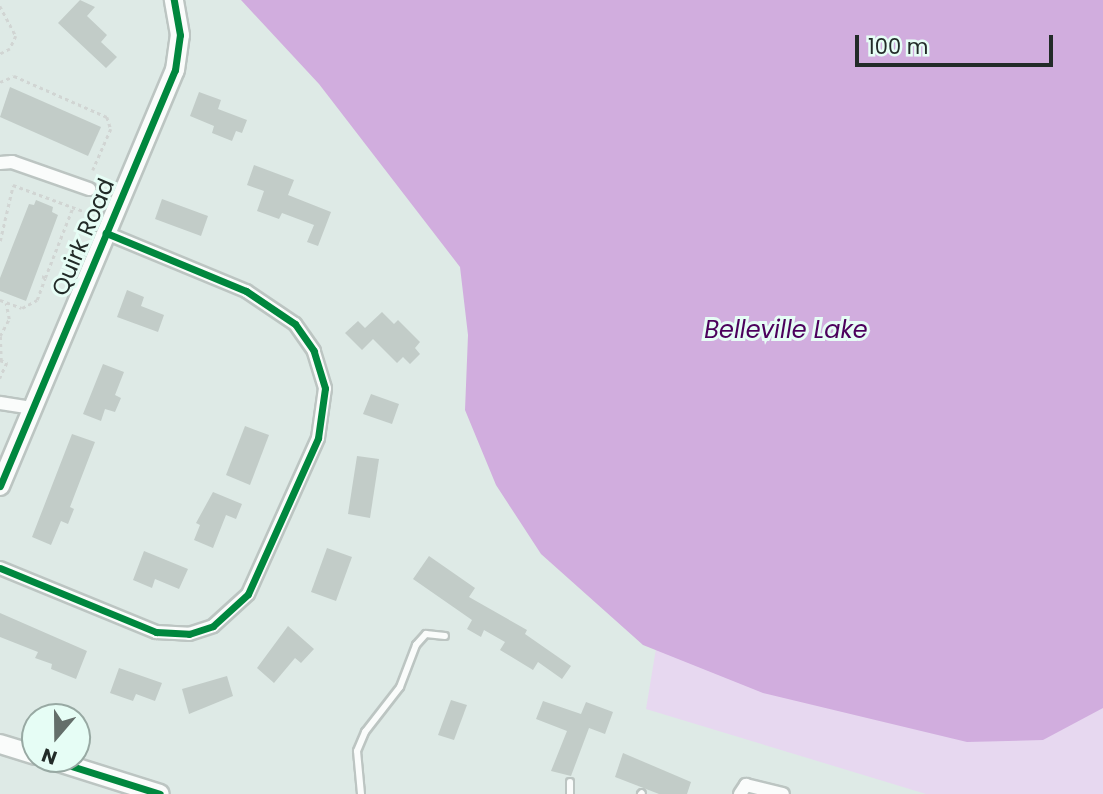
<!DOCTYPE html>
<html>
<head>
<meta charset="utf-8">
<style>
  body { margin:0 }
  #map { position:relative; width:1103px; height:794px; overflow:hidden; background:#deeae6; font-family:Poppins,sans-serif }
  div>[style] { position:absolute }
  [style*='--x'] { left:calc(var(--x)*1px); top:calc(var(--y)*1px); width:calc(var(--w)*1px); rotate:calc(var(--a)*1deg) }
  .green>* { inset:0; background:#e7d8f0 }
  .water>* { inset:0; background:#d1adde }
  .building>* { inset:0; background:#c2ccc8 }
  .path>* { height:2.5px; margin-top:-1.25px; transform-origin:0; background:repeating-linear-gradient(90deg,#d1d5d3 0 3.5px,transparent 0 7px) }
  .roads { filter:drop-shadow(2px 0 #bcc5c2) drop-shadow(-2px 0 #bcc5c2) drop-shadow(0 2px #bcc5c2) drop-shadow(0 -2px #bcc5c2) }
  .lane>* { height:6px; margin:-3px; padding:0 3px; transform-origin:3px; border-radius:3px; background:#fafcfb }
  .street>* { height:12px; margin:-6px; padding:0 6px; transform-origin:6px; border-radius:6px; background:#fafcfb }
  .secondary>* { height:18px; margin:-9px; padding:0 9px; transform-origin:9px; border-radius:9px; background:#fafcfb }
  .cycleway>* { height:7px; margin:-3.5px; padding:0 3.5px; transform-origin:3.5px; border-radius:3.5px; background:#00873e }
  span { translate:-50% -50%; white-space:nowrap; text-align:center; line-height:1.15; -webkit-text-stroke:6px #e6fdf5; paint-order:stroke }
  .street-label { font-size:23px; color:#222b28 }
  .water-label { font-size:24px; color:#4c005c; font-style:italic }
  .north { position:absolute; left:21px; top:703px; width:70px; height:70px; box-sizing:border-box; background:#e6fdf5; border:2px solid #98a9a3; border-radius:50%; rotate:200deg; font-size:19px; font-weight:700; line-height:28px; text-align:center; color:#222b28 }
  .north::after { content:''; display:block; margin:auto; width:24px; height:32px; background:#646e6a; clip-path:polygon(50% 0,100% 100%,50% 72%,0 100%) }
  .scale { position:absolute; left:855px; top:35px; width:198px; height:32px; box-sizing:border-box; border:4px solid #222b28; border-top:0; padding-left:9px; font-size:21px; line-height:24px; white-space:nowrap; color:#222b28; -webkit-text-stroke:5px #e6fdf5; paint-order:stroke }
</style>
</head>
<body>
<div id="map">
  <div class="green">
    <div style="clip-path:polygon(668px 576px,1103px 638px,1103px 794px,926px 794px,646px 709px)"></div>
  </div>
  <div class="water">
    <div style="clip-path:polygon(241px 0,1103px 0,1103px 708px,1043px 740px,967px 742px,763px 693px,643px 645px,541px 554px,496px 485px,465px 410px,468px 335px,460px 267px,319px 84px)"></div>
  </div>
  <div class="building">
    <div style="clip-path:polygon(80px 0,95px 7px,87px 16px,107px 35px,101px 42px,117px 57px,106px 68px,58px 23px)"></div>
    <div style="clip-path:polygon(10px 87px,101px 127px,88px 156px,0 117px)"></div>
    <div style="clip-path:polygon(199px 92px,221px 100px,218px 109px,247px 120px,242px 133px,236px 131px,232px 141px,212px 133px,214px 126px,190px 116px)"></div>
    <div style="clip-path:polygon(254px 165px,294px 180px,288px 195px,331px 212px,318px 246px,307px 242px,314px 225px,282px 213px,279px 219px,257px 211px,264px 191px,247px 185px)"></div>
    <div style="clip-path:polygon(162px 199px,208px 216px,201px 236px,155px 219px)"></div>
    <div style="clip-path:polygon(36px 200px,53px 207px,52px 212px,58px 215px,26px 301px,0 291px,0 278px,29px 204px,34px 205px)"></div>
    <div style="clip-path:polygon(127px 290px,144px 297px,141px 306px,164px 315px,158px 332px,117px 317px)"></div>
    <div style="clip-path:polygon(382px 312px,394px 324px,398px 320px,420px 342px,415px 348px,420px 354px,410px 364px,403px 357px,397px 363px,373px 339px,362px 350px,345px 333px,358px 321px,365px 328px)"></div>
    <div style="clip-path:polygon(103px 364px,124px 372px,115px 395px,121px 398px,115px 412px,105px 409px,101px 421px,83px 414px)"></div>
    <div style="clip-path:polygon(371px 394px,399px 404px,392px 424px,363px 414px)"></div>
    <div style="clip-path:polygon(245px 426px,269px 435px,250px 485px,226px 475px)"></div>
    <div style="clip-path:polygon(72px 434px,95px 442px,70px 507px,74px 509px,68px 524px,61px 521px,51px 545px,32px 537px)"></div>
    <div style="clip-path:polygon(357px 456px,379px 459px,370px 518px,348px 514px)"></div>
    <div style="clip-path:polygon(213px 492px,242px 504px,236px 519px,226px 515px,213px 548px,194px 540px,200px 525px,196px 523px)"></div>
    <div style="clip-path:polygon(327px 548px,352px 557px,336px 601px,311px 592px)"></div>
    <div style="clip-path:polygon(144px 551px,188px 569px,179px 589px,155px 579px,152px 588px,133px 580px)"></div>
    <div style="clip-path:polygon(429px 556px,475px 588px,469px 597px,527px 630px,525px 634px,571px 666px,562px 679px,538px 662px,533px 670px,500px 650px,505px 642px,484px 630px,481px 637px,467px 629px,472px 620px,413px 579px)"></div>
    <div style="clip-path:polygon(0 613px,87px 651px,76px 679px,51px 669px,52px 664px,35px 658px,38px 652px,0 637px)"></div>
    <div style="clip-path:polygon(288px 626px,314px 649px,301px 663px,295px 658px,274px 683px,257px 668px)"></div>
    <div style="clip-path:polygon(119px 668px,162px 683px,155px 701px,136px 694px,133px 701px,110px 693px)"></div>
    <div style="clip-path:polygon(227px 676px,233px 696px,189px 714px,182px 689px)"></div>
    <div style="clip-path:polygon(451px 700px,467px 705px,454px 740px,438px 735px)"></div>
    <div style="clip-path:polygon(543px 701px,581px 714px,586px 702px,613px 712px,605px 734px,589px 728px,571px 776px,551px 771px,567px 731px,536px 719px)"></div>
    <div style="clip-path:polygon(623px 753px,691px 782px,687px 794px,659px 794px,615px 777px)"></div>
  </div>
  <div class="path">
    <div style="--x:0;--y:6;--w:34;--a:62"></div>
    <div style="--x:16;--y:36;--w:14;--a:115"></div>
    <div style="--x:10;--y:49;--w:11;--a:153"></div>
    <div style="--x:0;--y:82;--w:15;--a:-23"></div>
    <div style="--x:14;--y:76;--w:102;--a:23.8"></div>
    <div style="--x:107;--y:117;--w:13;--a:72"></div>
    <div style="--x:111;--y:129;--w:45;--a:113.7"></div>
    <div style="--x:0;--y:241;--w:57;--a:-76.9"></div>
    <div style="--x:13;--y:185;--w:83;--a:20.4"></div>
    <div style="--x:45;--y:278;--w:76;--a:-68.5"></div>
    <div style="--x:0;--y:300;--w:23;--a:20"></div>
    <div style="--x:22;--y:308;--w:17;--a:-28"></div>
    <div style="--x:37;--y:300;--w:23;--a:-70"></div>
    <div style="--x:45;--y:278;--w:5;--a:-158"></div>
    <div style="--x:0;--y:360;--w:8;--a:23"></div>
    <div style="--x:7;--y:363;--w:17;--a:115"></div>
    <div style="--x:1;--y:361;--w:25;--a:-92"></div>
    <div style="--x:0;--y:336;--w:19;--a:-62"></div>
    <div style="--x:9;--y:319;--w:16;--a:-101"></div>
  </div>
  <div class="roads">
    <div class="lane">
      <div style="--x:570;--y:782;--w:12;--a:90"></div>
      <div style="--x:361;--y:794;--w:43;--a:-95.3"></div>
      <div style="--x:357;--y:751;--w:21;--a:-67"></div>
      <div style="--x:365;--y:732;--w:57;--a:-52.1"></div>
      <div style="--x:400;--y:687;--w:45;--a:-69.1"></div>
      <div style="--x:416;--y:645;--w:15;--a:-48"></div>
      <div style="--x:426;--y:634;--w:19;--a:6"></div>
      <div style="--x:641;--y:794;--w:1;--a:-45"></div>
    </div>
    <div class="street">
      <div style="--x:0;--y:163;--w:12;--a:-5"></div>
      <div style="--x:12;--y:162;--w:82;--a:19.3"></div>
      <div style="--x:0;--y:403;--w:32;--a:9"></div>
      <div style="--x:0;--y:568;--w:169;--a:22.3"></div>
      <div style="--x:156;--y:632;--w:33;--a:3"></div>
      <div style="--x:189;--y:634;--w:25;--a:-18"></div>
      <div style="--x:213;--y:626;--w:47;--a:-42.4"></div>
      <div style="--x:248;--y:594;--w:171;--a:-65.8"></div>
      <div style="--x:318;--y:438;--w:50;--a:-82"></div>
      <div style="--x:325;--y:388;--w:39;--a:-107"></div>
      <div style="--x:314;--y:351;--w:33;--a:-125"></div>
      <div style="--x:295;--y:324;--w:59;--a:-146"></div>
      <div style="--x:246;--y:291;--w:152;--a:-157.5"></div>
      <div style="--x:740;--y:794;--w:11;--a:-56"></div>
      <div style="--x:746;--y:785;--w:38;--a:14"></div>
    </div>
    <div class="secondary">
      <div style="--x:0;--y:486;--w:451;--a:-67.2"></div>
      <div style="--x:175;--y:70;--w:35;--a:-82"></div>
      <div style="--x:180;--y:35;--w:36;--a:-100"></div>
      <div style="--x:0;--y:744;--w:37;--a:17"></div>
      <div style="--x:49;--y:759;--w:116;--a:17.5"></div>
    </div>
  </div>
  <div class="cycleway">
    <div style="--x:0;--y:486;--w:451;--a:-67.2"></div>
    <div style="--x:175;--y:70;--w:35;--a:-82"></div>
    <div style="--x:180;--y:35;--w:36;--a:-100"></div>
    <div style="--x:0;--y:568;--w:169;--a:22.3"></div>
    <div style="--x:156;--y:632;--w:33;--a:3"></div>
    <div style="--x:189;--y:634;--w:25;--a:-18"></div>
    <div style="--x:213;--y:626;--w:47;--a:-42.4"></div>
    <div style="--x:248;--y:594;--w:171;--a:-65.8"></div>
    <div style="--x:318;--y:438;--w:50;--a:-82"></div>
    <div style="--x:325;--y:388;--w:39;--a:-107"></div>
    <div style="--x:314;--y:351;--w:33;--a:-125"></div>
    <div style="--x:295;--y:324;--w:59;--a:-146"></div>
    <div style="--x:246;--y:291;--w:152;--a:-157.5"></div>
    <div style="--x:49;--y:759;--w:116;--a:17.5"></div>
  </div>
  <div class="street-label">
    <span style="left:83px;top:237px;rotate:-67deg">Quirk Road</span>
  </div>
  <div class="water-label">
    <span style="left:786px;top:330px">Belleville Lake</span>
  </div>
  <div class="north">N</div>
  <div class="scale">100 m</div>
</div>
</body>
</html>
